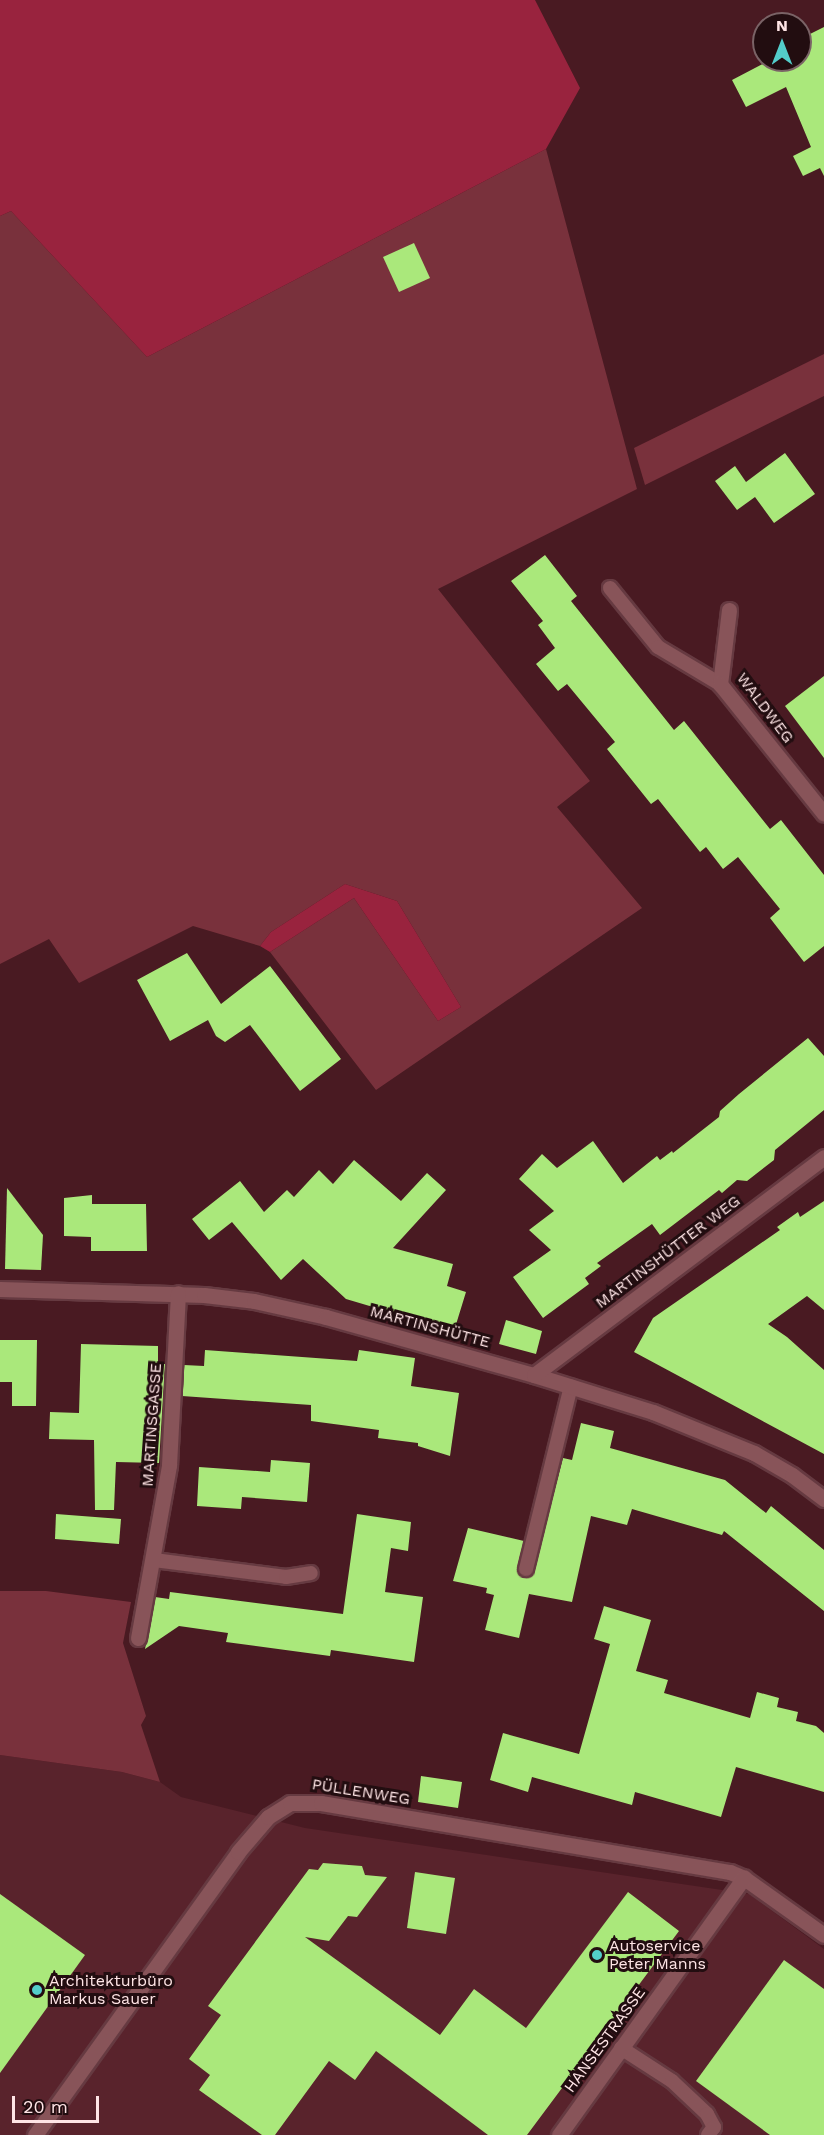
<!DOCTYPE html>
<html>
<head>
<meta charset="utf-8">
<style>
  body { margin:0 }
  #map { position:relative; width:824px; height:2135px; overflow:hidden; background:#491a22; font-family:"Work Sans",sans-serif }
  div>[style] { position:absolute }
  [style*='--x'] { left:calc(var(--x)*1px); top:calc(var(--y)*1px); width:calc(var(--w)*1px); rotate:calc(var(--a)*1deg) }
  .built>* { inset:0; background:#59232c }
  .green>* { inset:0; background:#79313c }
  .forest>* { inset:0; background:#99233e }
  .building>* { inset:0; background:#aae87b }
  .roads { filter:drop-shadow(2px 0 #663a41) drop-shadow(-2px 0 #663a41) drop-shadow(0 2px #663a41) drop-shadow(0 -2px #663a41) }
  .lane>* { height:14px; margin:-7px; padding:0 7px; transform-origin:7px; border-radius:7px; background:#885459 }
  .street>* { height:15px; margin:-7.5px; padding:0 7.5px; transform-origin:7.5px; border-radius:7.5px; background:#885459 }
  .dots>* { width:16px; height:16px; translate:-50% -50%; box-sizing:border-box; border:3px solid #220d10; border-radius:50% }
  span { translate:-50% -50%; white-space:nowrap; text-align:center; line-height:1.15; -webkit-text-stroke:6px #220d10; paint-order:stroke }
  .street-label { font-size:16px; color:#ffe5e6 }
  .poi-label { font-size:16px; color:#ffe5e6 }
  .left { translate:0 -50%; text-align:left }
  .north { position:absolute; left:752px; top:12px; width:60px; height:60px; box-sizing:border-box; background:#220d10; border:2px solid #7a6366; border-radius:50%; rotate:0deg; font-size:16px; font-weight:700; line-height:24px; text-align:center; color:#ffe5e6 }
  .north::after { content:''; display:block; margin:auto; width:21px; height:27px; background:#53cdca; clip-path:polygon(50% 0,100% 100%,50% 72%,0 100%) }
  .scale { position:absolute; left:12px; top:2096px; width:87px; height:27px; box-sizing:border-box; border:3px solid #ffe5e6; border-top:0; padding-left:8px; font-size:18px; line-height:21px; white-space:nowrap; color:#ffe5e6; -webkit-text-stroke:4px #220d10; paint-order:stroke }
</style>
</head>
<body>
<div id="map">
  <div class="built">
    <div style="clip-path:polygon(0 1755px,122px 1772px,160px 1782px,181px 1797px,305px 1828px,749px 1894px,824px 1949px,824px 2135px,0 2135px)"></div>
  </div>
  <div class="green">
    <div style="clip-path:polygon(546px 149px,637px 489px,438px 589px,590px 781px,557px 807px,642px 908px,376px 1090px,270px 952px,354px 898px,438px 1021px,461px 1007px,397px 901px,345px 884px,271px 932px,260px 946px,193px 926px,79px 983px,49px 939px,0 964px,0 216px,11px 211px,147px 357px)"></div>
    <div style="clip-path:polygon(824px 354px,824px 396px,645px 485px,634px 448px)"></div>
    <div style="clip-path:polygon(0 1591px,46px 1591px,131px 1602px,123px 1643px,146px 1716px,141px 1725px,160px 1782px,122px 1772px,0 1755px)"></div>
  </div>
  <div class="forest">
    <div style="clip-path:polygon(0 0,535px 0,580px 88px,546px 149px,147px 357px,11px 211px,0 216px)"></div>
    <div style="clip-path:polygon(345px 884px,397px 901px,461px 1007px,438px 1021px,354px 898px,270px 952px,260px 946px,271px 932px)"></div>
  </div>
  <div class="building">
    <div style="clip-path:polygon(824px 27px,824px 176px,820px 168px,803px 176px,793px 156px,811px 147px,786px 87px,746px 107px,732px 80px,770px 60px,800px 60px,800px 39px)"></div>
    <div style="clip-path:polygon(414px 243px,430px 278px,399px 292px,383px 257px)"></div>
    <div style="clip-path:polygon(785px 453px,815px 494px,774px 523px,755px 497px,737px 510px,715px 481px,735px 466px,746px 482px)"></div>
    <div style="clip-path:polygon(545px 555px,577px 596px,571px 601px,674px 730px,684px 721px,770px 829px,781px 820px,824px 875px,824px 946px,804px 962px,770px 918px,780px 909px,738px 857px,723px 869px,706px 847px,700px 852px,658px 799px,651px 804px,607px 749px,615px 742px,567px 684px,558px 691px,536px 664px,555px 648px,538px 625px,543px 621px,511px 581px)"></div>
    <div style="clip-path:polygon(824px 676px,824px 758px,785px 706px)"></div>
    <div style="clip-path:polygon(187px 953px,221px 1004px,270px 966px,341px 1059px,300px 1091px,250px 1025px,225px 1042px,216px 1036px,208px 1020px,170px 1041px,137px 980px)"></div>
    <div style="clip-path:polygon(808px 1038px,824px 1056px,824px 1110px,775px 1150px,774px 1160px,747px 1181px,737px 1180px,722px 1193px,719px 1190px,660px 1235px,652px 1224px,597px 1263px,601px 1266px,585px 1278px,589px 1284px,543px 1318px,513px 1277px,551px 1250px,529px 1230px,554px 1211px,519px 1179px,542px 1154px,557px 1168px,593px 1141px,623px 1183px,657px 1156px,660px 1160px,672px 1151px,673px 1153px,719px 1117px,720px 1111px,739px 1094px)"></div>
    <div style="clip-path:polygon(354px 1160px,401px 1201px,427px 1173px,446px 1190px,393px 1248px,453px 1264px,447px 1286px,466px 1292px,454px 1331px,346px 1299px,303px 1259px,281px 1280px,232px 1222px,209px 1240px,192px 1219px,240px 1181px,264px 1212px,287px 1190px,294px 1197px,319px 1170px,333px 1184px)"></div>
    <div style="clip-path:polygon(7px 1188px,43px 1235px,41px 1270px,5px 1269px)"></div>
    <div style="clip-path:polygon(92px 1195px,92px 1204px,146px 1204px,147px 1251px,91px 1251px,91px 1237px,64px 1236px,64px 1198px)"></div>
    <div style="clip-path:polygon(824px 1201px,824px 1310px,807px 1296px,768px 1324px,787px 1337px,824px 1370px,824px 1454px,634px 1352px,653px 1318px,780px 1230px,777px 1227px,798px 1212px,800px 1217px)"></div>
    <div style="clip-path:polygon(506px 1320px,542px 1331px,536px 1354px,499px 1344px)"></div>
    <div style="clip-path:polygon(0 1340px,37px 1340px,36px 1406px,12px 1406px,12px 1382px,0 1382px)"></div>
    <div style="clip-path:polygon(81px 1344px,158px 1346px,158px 1364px,165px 1364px,159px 1463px,116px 1462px,114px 1510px,95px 1510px,94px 1440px,49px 1439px,50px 1412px,79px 1413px)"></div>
    <div style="clip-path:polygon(205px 1350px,357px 1361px,359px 1350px,415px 1358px,411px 1386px,459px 1393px,450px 1456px,418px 1446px,418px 1443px,378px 1438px,379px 1430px,311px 1421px,311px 1405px,182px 1396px,184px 1365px,204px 1366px)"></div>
    <div style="clip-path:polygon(581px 1423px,614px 1431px,610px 1448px,725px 1480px,766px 1513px,771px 1506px,824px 1550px,824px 1611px,724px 1531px,722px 1535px,632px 1509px,627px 1525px,591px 1516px,572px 1602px,529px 1594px,519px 1638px,485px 1630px,494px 1595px,486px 1593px,487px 1588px,453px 1581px,468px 1528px,524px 1541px,517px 1571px,523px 1578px,532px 1576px,563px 1458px,572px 1460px)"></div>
    <div style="clip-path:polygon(271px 1460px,310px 1463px,307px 1502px,242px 1497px,241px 1509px,197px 1506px,199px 1467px,270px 1472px)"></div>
    <div style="clip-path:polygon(56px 1514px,121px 1519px,119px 1544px,55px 1539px)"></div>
    <div style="clip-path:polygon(357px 1514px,411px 1522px,408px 1551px,391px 1548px,385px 1592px,423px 1597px,414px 1662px,331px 1650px,330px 1656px,226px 1642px,228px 1633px,179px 1626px,145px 1649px,155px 1597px,169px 1599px,170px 1592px,343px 1614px)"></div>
    <div style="clip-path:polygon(604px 1606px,651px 1620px,636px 1671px,668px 1680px,664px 1693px,750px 1718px,757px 1692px,779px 1698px,777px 1707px,798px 1712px,796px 1721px,816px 1726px,824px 1733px,824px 1792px,736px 1767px,721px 1817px,635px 1792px,632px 1805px,532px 1777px,528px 1792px,490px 1780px,503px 1733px,579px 1754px,610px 1644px,594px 1639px)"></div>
    <div style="clip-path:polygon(421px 1776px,462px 1782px,458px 1808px,418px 1802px)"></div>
    <div style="clip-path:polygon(323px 1863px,362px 1866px,365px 1875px,387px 1877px,357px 1917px,348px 1916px,329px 1941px,305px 1937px,440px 2035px,474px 1989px,526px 2028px,628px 1892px,679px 1931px,527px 2135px,488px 2135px,376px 2051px,355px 2080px,329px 2061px,275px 2135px,262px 2135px,199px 2090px,210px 2075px,189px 2059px,221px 2015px,208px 2006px,309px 1869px,318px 1870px)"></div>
    <div style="clip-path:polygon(415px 1872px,455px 1878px,446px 1934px,407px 1928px)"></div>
    <div style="clip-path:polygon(0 1894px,85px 1955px,0 2073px)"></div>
    <div style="clip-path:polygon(784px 1960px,824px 1989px,824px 2135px,770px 2135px,696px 2081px)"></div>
  </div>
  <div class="roads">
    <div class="lane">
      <div style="--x:610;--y:588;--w:76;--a:50.9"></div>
      <div style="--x:658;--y:647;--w:72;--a:30.8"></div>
      <div style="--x:154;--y:1560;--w:133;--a:7.3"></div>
      <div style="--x:286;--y:1577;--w:25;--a:-9"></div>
      <div style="--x:526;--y:1569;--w:188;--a:-76.2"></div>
      <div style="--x:621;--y:2048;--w:61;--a:32.9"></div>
      <div style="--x:672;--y:2081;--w:48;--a:43.3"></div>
      <div style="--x:707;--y:2114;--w:15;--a:62"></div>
      <div style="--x:714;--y:2127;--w:10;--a:127"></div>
    </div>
    <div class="street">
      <div style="--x:729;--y:610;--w:75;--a:96.9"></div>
      <div style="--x:720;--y:684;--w:166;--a:51.3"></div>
      <div style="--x:0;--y:1289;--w:204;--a:1.7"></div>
      <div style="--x:204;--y:1295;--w:50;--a:6.8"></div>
      <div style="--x:254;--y:1301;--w:74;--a:12.5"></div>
      <div style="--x:326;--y:1317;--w:216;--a:15.6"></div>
      <div style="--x:534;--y:1375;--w:125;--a:17.3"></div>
      <div style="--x:653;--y:1412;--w:109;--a:22.1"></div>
      <div style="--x:754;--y:1453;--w:44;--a:30.1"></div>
      <div style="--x:792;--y:1475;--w:40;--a:37"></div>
      <div style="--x:534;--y:1375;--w:363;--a:-36.9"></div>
      <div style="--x:138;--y:1638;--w:176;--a:-79.8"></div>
      <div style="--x:169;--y:1465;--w:172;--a:-87"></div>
      <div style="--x:35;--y:2135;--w:348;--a:-54.3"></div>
      <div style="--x:238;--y:1852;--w:46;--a:-49.4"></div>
      <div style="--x:268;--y:1817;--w:26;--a:-32"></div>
      <div style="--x:290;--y:1803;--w:31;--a:0"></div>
      <div style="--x:321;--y:1803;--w:415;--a:9.6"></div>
      <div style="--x:730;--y:1872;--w:15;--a:23"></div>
      <div style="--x:744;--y:1878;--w:98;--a:35.5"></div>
      <div style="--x:559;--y:2135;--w:317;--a:-54.3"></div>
    </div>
  </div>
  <div class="dots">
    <div style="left:597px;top:1955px;background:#53cdca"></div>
    <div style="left:37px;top:1990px;background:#53cdca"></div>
  </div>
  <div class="street-label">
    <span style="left:765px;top:708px;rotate:53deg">WALDWEG</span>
    <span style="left:668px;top:1252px;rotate:-37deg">MARTINSHÜTTER WEG</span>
    <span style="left:430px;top:1327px;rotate:15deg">MARTINSHÜTTE</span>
    <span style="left:152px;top:1425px;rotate:-86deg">MARTINSGASSE</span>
    <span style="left:361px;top:1792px;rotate:9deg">PÜLLENWEG</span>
    <span style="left:605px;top:2040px;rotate:-54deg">HANSESTRASSE</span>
  </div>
  <div class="poi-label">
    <span class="left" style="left:609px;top:1955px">Autoservice<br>Peter Manns</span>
    <span class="left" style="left:49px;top:1990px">Architekturbüro<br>Markus Sauer</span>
  </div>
  <div class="north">N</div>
  <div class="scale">20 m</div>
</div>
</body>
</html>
